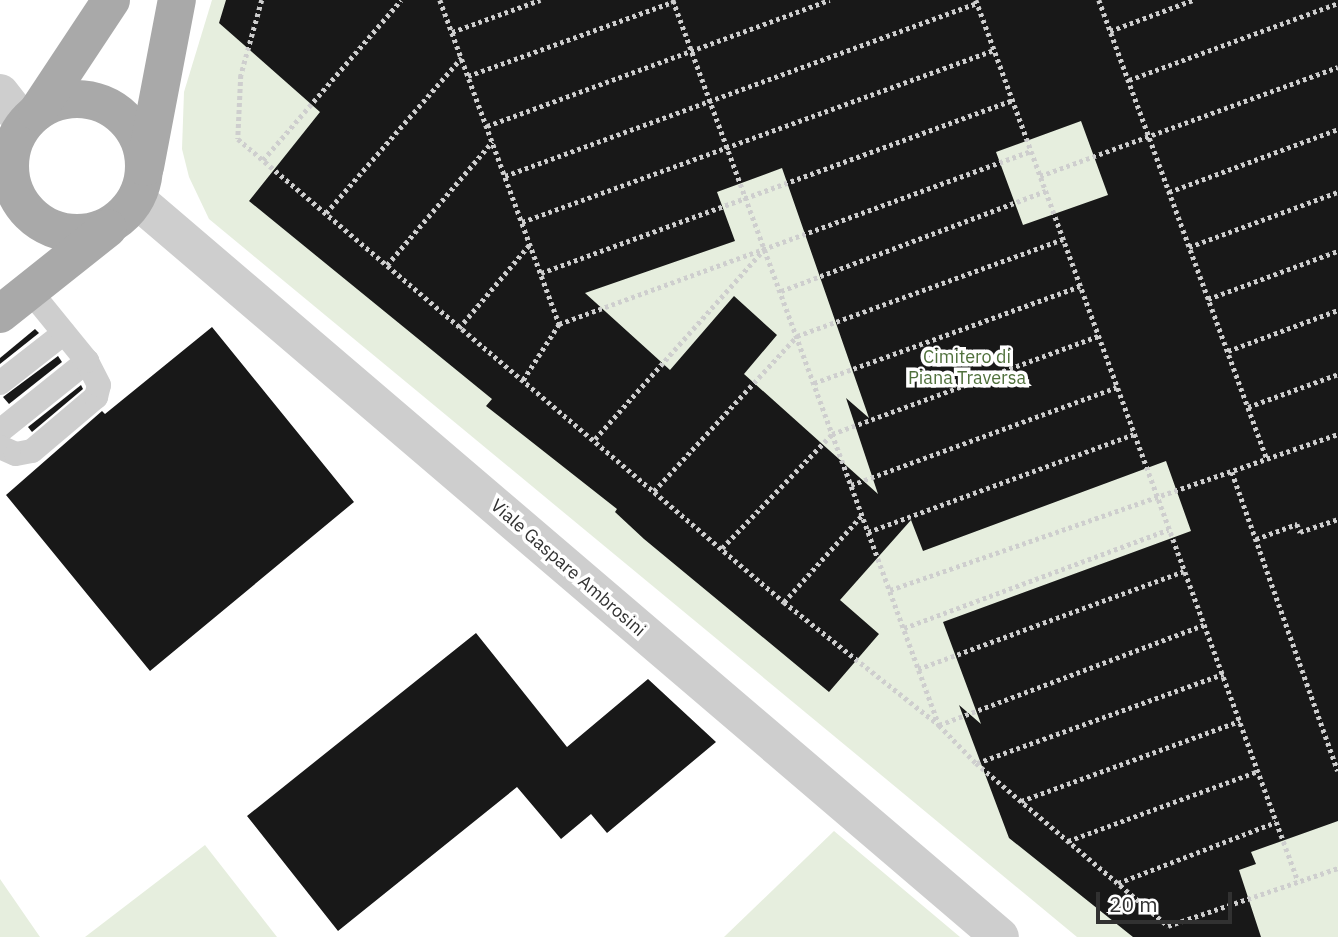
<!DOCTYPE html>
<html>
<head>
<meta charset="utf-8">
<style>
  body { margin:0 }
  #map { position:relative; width:1338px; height:937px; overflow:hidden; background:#fff; font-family:"IBM Plex Sans",sans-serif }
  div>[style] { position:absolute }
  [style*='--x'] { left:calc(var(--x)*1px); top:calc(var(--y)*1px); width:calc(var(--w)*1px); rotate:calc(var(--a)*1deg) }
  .green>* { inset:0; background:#e6eede }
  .building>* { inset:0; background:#181818 }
  .path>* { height:4.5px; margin-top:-2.25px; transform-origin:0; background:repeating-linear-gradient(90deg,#cecece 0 3.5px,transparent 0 7px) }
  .service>* { height:24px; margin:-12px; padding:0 12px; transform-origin:12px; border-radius:12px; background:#cecece }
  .minor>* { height:38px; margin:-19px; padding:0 19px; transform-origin:19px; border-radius:19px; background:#cecece }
  .primary>* { height:38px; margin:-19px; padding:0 19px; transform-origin:19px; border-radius:19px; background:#a9a9a9 }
  .primary>.ring { margin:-19px; padding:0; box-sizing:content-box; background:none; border:38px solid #a9a9a9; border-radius:50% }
  span { translate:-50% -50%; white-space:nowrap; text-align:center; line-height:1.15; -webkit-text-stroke:7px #fff; paint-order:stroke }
  .park-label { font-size:18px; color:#4f703b }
  .street-label { font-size:18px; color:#313131 }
  .scale { position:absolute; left:1096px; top:892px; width:136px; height:32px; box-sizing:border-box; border:4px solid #313131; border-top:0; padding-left:9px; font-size:21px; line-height:24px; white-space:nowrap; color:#313131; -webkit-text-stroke:5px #fff; paint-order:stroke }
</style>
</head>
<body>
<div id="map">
  <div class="green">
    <div style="clip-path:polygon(212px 0,1338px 0,1338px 937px,1077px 937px,209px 219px,189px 177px,182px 149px,184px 92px)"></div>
    <div style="clip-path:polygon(834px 831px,960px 937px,724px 937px)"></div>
    <div style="clip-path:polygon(205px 845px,277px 937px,85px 937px)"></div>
    <div style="clip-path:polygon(0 879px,40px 937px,0 937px)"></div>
  </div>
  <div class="building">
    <div style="clip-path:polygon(evenodd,226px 0,1338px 0,1338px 821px,1251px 852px,1256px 864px,1239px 870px,1261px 937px,1133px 937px,1009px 838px,959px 705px,981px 724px,943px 622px,1191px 531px,1166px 461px,923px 551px,911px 520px,840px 600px,879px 634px,829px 692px,644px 539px,615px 512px,617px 509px,486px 406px,492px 399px,249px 201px,320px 112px,219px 23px,226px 0,1081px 121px,1108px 195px,1023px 225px,996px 152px,1081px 121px,226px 0,782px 168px,869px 418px,846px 398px,878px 494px,744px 374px,777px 335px,734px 296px,670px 370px,585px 293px,735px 241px,717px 192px,782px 168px)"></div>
    <div style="clip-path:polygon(212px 327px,354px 502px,150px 671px,6px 495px,102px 411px,105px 414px)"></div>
    <div style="clip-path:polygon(35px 329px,39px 333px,0 364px,0 358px)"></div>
    <div style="clip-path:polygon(58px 356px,62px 362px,9px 404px,3px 397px)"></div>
    <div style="clip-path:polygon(81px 385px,83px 389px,32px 432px,28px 427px)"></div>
    <div style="clip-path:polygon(476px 633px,567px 747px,648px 679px,716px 742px,607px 833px,591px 814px,561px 839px,517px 787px,338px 931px,247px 816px)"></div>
  </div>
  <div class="path">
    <div style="--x:262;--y:0;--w:78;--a:105.6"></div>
    <div style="--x:241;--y:75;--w:64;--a:92.7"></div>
    <div style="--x:238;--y:139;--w:716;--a:40.3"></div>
    <div style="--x:784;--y:602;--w:198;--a:38.4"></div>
    <div style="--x:939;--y:725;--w:53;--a:45.8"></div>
    <div style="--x:976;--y:763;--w:252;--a:40.3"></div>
    <div style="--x:1168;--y:926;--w:180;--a:-18.8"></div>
    <div style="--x:440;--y:0;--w:345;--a:69.8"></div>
    <div style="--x:673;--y:0;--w:772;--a:69.85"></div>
    <div style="--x:939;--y:725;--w:283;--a:-20.7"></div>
    <div style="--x:976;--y:0;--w:938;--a:69.92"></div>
    <div style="--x:1099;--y:0;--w:490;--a:69.9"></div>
    <div style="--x:1110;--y:31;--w:89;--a:-20.5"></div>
    <div style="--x:452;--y:32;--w:94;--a:-20"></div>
    <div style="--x:468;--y:76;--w:223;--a:-19.9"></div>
    <div style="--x:1129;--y:80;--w:223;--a:-20.2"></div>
    <div style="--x:487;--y:126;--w:365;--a:-20.2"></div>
    <div style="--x:263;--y:160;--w:211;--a:-49.2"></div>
    <div style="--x:505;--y:176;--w:503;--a:-20.13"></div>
    <div style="--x:1040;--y:176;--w:317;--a:-20.1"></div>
    <div style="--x:1169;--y:192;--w:180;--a:-20.4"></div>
    <div style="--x:326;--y:213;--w:206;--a:-48.9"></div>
    <div style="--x:522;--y:222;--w:502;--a:-20.02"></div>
    <div style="--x:1189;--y:247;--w:159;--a:-20.3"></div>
    <div style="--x:387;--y:265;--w:162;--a:-49.5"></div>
    <div style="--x:541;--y:273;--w:503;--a:-20.13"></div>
    <div style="--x:781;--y:291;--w:283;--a:-20.7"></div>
    <div style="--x:1208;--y:299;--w:139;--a:-20.3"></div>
    <div style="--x:459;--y:328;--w:110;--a:-49.8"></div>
    <div style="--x:1228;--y:351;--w:117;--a:-20.4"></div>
    <div style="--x:523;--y:380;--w:67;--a:-57.3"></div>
    <div style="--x:559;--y:324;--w:503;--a:-20.13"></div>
    <div style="--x:814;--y:383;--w:283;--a:-20"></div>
    <div style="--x:1248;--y:407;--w:96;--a:-20.1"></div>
    <div style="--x:595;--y:439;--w:254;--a:-48.3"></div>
    <div style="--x:1232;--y:472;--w:317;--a:70.5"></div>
    <div style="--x:851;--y:485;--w:283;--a:-20.2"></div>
    <div style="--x:654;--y:491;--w:211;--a:-47.3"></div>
    <div style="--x:797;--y:336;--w:283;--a:-20"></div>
    <div style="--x:868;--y:532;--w:283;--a:-20.2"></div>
    <div style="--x:1256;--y:539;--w:44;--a:-20.1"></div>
    <div style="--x:1297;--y:524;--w:9;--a:69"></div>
    <div style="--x:1300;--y:532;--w:40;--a:-18.9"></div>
    <div style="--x:722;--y:548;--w:158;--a:-46"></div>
    <div style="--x:832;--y:434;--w:284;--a:-20.2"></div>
    <div style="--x:890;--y:590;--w:474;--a:-19.2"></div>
    <div style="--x:784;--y:602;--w:117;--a:-48.1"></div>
    <div style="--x:904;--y:628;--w:282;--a:-20.4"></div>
    <div style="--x:918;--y:669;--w:283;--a:-20.2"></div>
    <div style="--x:977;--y:763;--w:262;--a:-19.9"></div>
    <div style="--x:1021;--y:801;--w:233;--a:-20.1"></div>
    <div style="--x:1068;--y:841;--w:202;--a:-20.2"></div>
    <div style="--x:1118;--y:883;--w:169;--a:-21.1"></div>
  </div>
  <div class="service">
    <div style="--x:0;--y:383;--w:81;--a:-38"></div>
    <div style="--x:0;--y:431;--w:112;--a:-38.8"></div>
    <div style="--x:0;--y:447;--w:17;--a:24"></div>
    <div style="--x:16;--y:454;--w:16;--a:-11"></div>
    <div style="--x:32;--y:451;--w:84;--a:-40.2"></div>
    <div style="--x:96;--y:397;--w:12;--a:-76"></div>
    <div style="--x:99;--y:385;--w:27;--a:-117"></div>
    <div style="--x:87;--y:361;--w:92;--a:-129.2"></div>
  </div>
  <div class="minor">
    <div style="--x:0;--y:93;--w:39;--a:52"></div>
    <div style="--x:136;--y:199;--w:1136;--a:40.5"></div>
  </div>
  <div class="primary">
    <div class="ring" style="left:10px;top:99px;width:96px;height:96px"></div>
    <div style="--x:37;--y:112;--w:134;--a:-56.5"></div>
    <div style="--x:145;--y:167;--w:170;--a:-79.2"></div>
    <div style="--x:0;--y:314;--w:138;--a:-38.5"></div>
  </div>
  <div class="park-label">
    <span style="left:967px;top:368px">Cimitero di<br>Piana Traversa</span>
  </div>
  <div class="street-label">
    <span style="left:568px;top:568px;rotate:41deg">Viale Gaspare Ambrosini</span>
  </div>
  <div class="scale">20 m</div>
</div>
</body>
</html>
